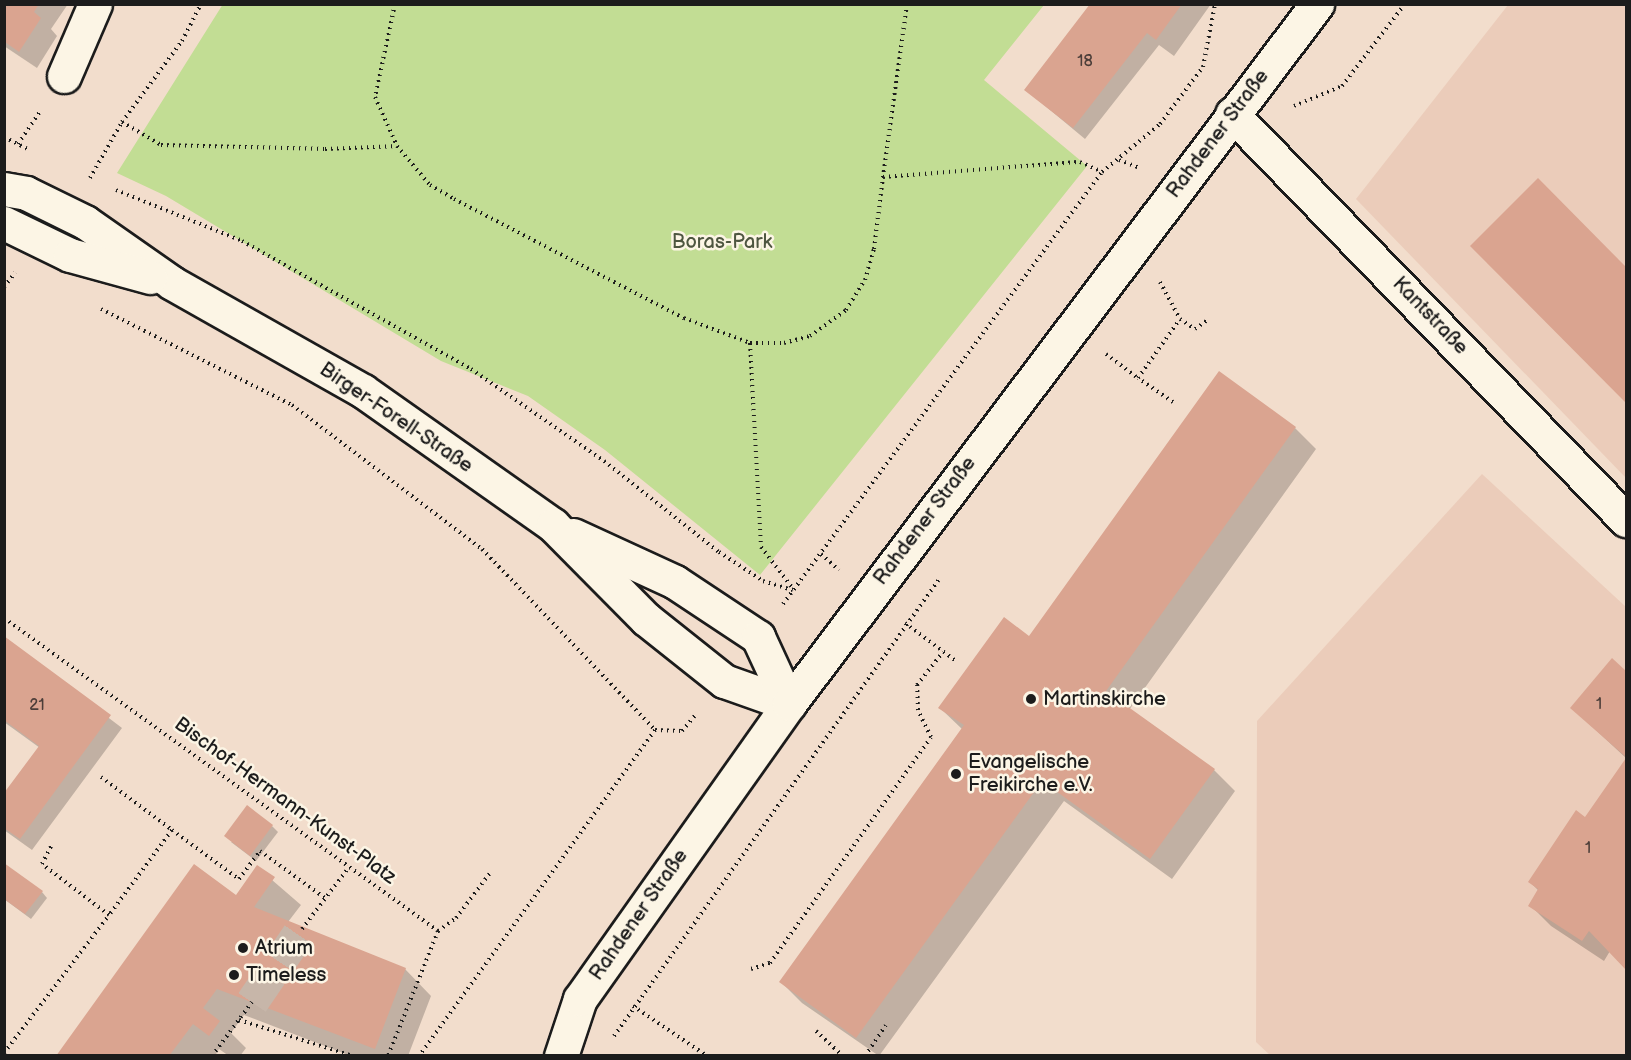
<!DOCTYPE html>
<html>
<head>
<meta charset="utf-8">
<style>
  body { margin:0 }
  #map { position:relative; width:1631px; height:1060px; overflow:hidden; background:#f2ddcc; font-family:"Balsamiq Sans",sans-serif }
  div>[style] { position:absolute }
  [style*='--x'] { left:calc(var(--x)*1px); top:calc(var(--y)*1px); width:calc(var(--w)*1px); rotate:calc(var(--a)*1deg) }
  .built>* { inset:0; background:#ebccba }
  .green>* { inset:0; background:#c2dd94 }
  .shadow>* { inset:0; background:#0003 }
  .building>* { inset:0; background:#daa490 }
  .minor-tunnel>* { height:33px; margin-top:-16.5px; transform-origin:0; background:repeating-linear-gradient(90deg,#c7b6a9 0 33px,transparent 0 49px) }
  .path>* { height:4px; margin-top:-2px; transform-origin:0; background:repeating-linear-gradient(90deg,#1c1c1c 0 1.5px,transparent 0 6px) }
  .roads { filter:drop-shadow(2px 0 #1c1c1c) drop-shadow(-2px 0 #1c1c1c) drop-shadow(0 2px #1c1c1c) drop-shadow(0 -2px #1c1c1c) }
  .minor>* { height:33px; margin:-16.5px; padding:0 16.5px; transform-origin:16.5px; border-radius:16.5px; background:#fcf5e5 }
  .dots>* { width:16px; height:16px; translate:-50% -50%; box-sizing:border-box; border:3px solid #fcf5e5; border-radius:50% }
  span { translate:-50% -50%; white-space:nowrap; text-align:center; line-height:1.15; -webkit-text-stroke:5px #fcf5e5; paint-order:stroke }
  .number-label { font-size:16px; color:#4c3e39 }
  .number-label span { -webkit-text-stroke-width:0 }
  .street-label { font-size:20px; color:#1c1c1c }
  .park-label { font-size:20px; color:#4e5640 }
  .poi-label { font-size:20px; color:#1c1c1c }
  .left { translate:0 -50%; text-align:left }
  .frame { position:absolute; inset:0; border:6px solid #1c1c1c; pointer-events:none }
</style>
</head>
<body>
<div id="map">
  <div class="built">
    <div style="clip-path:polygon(1508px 5px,1626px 5px,1626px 478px,1356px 199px)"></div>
    <div style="clip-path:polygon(1482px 474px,1626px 607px,1626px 1055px,1271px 1056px,1256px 1042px,1257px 721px)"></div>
  </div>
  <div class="green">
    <div style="clip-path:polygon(223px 4px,1044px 5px,984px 80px,1087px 166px,760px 575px,605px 450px,528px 396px,441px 361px,166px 196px,117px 173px)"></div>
  </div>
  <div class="shadow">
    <div style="clip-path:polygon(4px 4px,68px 4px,51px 29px,57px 36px,37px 68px,4px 46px)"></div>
    <div style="clip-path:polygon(1091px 4px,1211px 4px,1174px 56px,1159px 45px,1085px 139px,1026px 90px)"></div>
    <div style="clip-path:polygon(1538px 180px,1626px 269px,1626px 401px,1472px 246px)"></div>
    <div style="clip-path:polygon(1295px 428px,1316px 449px,1129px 710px,1214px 770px,1235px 791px,1172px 879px,1064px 801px,879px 1056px,802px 1003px,781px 982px,962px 729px,940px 708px)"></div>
    <div style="clip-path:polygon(4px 638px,122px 728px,32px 850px,4px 830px,4px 795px,40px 748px,4px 722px)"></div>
    <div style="clip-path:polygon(1613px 661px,1626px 673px,1626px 758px,1572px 708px)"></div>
    <div style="clip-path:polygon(1626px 761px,1626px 967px,1610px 951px,1604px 961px,1551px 926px,1530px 905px,1539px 891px,1530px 882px,1586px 819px)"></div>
    <div style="clip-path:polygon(272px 826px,278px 832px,256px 861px,231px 842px)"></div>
    <div style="clip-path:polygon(257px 867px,301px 905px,288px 922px,405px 969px,431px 996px,408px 1056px,351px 1056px,244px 1015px,231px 1033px,246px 1048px,240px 1056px,229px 1056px,219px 1049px,215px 1056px,58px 1056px,236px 897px)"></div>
    <div style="clip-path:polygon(42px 892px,47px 898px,31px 919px,4px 899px)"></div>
  </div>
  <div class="building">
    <div style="clip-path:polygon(5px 4px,39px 4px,34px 12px,41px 18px,19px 52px,5px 42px)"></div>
    <div style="clip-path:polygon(1090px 4px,1182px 4px,1156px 40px,1147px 33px,1073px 128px,1024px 90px)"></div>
    <div style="clip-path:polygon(1538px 178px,1626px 267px,1626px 403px,1470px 246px)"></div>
    <div style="clip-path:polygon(1219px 371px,1296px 427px,1106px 691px,1215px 769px,1150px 859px,1042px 781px,856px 1038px,779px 982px,964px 725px,938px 708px,1004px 617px,1029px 636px)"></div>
    <div style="clip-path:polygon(4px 636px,111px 715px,20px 839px,4px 828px,4px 793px,39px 746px,4px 720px)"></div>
    <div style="clip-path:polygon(1612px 658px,1626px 671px,1626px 757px,1570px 708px)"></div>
    <div style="clip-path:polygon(1626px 758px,1626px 970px,1589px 931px,1582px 941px,1528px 906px,1538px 889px,1528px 882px,1576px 810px,1585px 817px)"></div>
    <div style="clip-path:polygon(247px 805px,273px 825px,250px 856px,224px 836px)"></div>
    <div style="clip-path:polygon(4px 863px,43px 891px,25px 914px,4px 899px)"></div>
    <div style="clip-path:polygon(194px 864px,236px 895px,257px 865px,275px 877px,254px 907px,406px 968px,375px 1049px,217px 989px,203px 1008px,220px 1021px,209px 1036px,193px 1024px,169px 1056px,56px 1056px)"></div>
  </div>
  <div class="minor-tunnel">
    <div style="--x:252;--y:1002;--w:88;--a:-55.6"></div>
  </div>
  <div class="path">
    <div style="--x:395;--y:4;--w:95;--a:102.1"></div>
    <div style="--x:375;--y:97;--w:54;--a:65.8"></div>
    <div style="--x:907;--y:4;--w:175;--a:97.9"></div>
    <div style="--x:883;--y:177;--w:198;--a:-4.4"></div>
    <div style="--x:1080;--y:162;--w:24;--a:24"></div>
    <div style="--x:1294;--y:106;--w:52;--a:-22.6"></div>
    <div style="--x:1342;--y:86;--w:103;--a:-52.5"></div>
    <div style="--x:122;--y:122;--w:45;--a:30.5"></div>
    <div style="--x:161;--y:145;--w:164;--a:1.4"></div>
    <div style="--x:325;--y:149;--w:72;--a:-2.4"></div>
    <div style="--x:397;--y:146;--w:51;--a:49.8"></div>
    <div style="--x:430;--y:185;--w:28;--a:30"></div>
    <div style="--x:454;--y:199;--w:259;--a:27.4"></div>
    <div style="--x:684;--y:318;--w:71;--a:20.7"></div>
    <div style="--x:750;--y:343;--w:204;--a:86.9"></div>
    <div style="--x:761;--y:547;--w:54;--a:52.5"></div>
    <div style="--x:4;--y:137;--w:27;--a:27"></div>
    <div style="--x:18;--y:144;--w:41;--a:-55.9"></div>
    <div style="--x:1119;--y:160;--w:22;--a:21"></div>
    <div style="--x:90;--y:178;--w:64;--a:-60.3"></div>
    <div style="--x:122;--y:122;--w:101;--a:-53.5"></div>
    <div style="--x:182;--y:41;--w:42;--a:-62.8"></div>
    <div style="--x:116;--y:190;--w:136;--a:22"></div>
    <div style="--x:242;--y:241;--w:262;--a:29.2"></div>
    <div style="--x:471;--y:369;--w:162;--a:34.7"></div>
    <div style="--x:604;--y:461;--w:147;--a:38.4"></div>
    <div style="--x:719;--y:552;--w:53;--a:33.4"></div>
    <div style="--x:763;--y:581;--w:31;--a:17"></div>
    <div style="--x:1160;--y:282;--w:42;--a:61.6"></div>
    <div style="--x:1180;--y:319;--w:18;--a:34"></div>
    <div style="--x:1195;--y:329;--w:17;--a:-36"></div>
    <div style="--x:4;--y:287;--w:18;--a:-52"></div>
    <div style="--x:101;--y:309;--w:214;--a:26.7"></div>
    <div style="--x:292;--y:405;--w:238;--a:37.2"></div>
    <div style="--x:482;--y:549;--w:250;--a:46.3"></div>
    <div style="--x:655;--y:730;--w:402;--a:125.9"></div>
    <div style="--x:750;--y:343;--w:34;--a:0"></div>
    <div style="--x:784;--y:343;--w:27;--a:-15"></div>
    <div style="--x:810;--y:336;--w:44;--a:-35.8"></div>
    <div style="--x:846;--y:310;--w:36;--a:-58"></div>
    <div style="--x:865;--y:280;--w:32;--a:-74"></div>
    <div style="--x:874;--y:249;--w:73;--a:-82.9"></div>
    <div style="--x:1106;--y:354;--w:40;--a:37"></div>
    <div style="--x:1173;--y:402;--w:42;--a:-145.6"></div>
    <div style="--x:1138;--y:378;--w:72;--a:-54.6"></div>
    <div style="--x:821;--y:554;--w:24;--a:42"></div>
    <div style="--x:783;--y:604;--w:537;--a:-53.56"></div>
    <div style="--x:1102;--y:172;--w:75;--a:-39.6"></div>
    <div style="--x:1160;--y:124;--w:71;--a:-53"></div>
    <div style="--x:1203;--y:67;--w:64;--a:-79.2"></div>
    <div style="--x:4;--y:618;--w:535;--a:35.8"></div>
    <div style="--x:438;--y:931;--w:135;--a:111.8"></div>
    <div style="--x:905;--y:623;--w:64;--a:36.7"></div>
    <div style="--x:655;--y:730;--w:27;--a:2"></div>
    <div style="--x:682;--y:731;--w:23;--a:-50"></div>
    <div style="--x:101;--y:777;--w:89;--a:36.7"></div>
    <div style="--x:172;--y:830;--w:106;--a:126.5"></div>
    <div style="--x:172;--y:830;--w:83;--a:36.2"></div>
    <div style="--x:239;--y:879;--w:35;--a:-53"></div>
    <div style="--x:260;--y:851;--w:80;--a:35.9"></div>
    <div style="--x:302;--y:929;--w:78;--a:-52.8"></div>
    <div style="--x:438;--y:931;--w:22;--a:-36"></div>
    <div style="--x:456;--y:918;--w:56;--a:-52.9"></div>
    <div style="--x:751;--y:969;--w:20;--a:-18"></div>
    <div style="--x:770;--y:963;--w:277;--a:-54.5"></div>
    <div style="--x:931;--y:737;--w:30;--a:-116"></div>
    <div style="--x:918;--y:710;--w:25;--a:-92"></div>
    <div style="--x:917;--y:685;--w:42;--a:-51.8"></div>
    <div style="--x:633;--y:1006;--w:89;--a:34"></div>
    <div style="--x:239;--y:1020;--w:120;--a:17.5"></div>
    <div style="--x:816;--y:1031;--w:37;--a:43"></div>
    <div style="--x:614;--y:1036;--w:562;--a:-54.56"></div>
    <div style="--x:4;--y:1053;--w:173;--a:-52.7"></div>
    <div style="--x:109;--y:915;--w:84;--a:-142.7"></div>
    <div style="--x:42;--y:864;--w:22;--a:-63"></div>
    <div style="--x:212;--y:1056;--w:67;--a:-53.5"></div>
    <div style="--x:865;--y:1056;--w:37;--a:-56"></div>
  </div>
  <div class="roads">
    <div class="minor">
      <div style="--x:64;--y:76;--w:78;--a:-66.7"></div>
      <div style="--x:1232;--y:114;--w:566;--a:45.86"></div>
      <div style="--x:4;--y:189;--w:22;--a:10"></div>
      <div style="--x:26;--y:193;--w:66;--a:26.2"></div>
      <div style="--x:85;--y:222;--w:106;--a:35"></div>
      <div style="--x:172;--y:283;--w:219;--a:29.5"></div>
      <div style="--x:363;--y:391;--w:232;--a:35.2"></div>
      <div style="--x:553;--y:525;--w:132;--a:45.3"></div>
      <div style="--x:646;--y:619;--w:100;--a:38.5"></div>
      <div style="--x:724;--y:681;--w:69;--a:19.5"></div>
      <div style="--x:4;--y:223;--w:73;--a:25.9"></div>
      <div style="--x:70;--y:255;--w:83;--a:15.4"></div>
      <div style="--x:573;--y:535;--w:112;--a:24.7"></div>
      <div style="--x:675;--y:582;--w:100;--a:33.5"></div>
      <div style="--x:758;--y:637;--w:74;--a:65.2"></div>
      <div style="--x:561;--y:1056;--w:60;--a:-71.6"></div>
      <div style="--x:580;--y:999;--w:362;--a:-54.7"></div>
      <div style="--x:789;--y:704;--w:877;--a:-52.97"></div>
    </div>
  </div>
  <div class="dots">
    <div style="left:1031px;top:699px;background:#1c1c1c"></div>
    <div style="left:956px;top:774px;background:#1c1c1c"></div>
    <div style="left:243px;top:948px;background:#1c1c1c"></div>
    <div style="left:234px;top:975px;background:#1c1c1c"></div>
  </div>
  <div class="number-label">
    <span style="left:1085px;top:62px">18</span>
    <span style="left:1599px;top:705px">1</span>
    <span style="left:37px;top:706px">21</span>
    <span style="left:1588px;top:849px">1</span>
  </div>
  <div class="street-label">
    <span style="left:1218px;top:134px;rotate:-53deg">Rahdener Straße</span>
    <span style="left:1430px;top:316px;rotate:46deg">Kantstraße</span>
    <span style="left:396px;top:418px;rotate:34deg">Birger-Forell-Straße</span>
    <span style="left:925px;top:521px;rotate:-53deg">Rahdener Straße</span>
    <span style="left:285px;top:801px;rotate:36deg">Bischof-Hermann-Kunst-Platz</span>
    <span style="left:639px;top:915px;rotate:-55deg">Rahdener Straße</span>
  </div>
  <div class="park-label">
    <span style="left:722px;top:242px">Boras-Park</span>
  </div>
  <div class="poi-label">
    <span class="left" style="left:1043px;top:699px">Martinskirche</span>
    <span class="left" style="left:968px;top:774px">Evangelische<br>Freikirche e.V.</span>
    <span class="left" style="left:255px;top:948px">Atrium</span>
    <span class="left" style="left:246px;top:975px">Timeless</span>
  </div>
  <div class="frame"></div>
</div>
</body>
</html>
